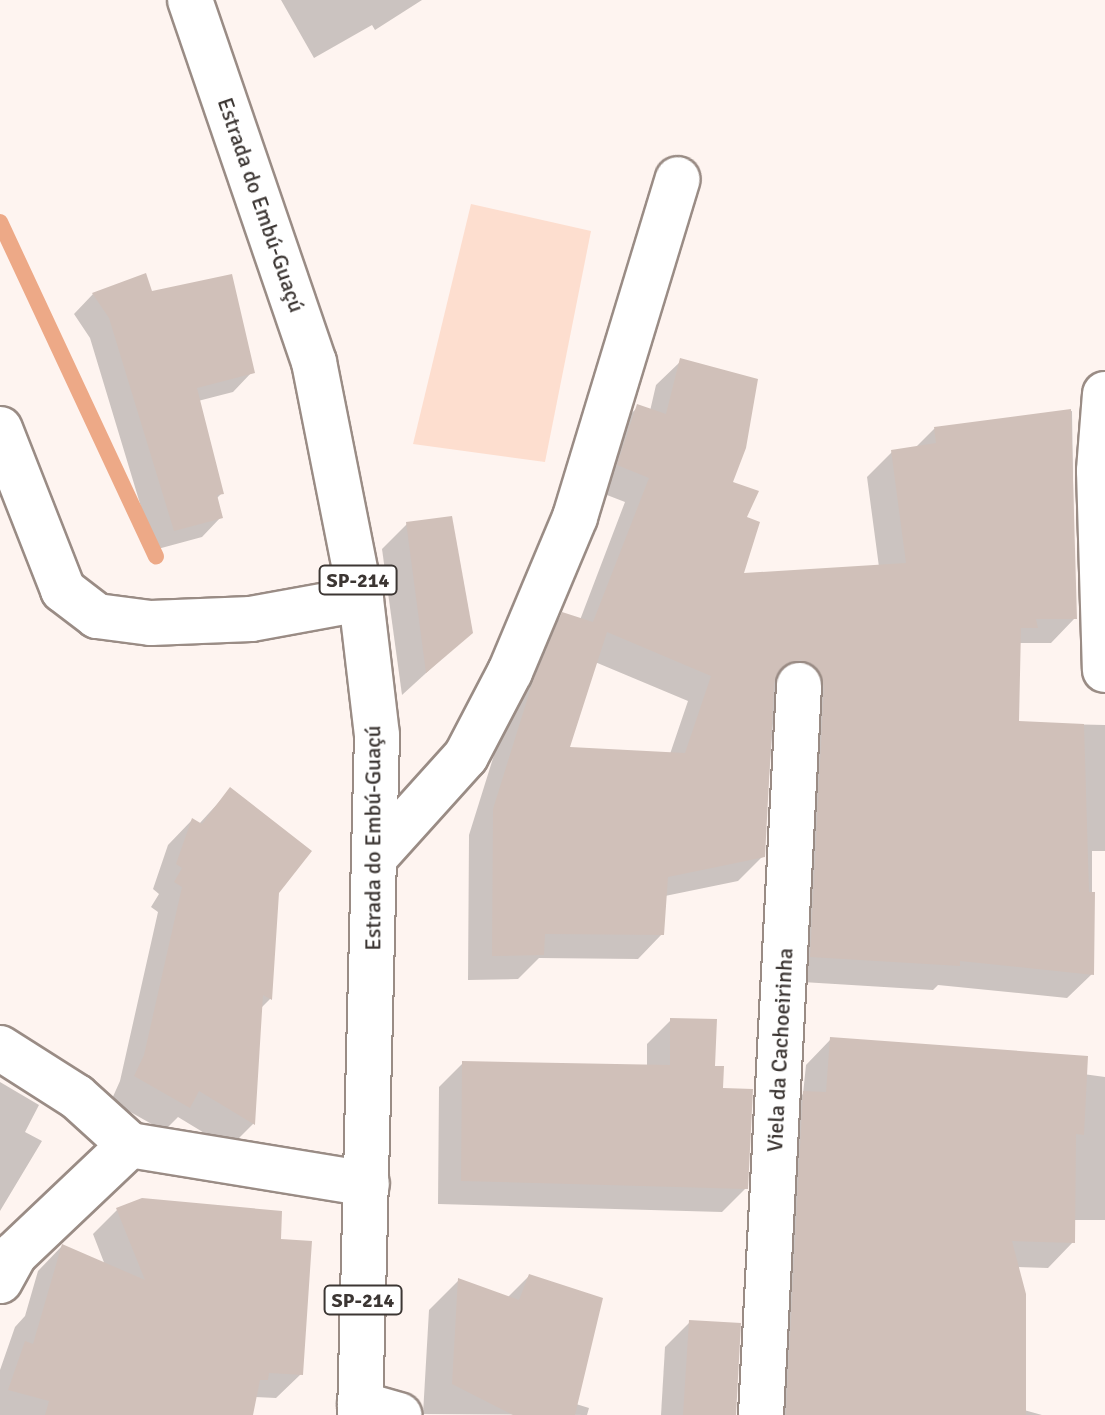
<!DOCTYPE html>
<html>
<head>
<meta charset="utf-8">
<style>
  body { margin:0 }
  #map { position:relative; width:1105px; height:1415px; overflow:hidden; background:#fef4f0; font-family:Signika,sans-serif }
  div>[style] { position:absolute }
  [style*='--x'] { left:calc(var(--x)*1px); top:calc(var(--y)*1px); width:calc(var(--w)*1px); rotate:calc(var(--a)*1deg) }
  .green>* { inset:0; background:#fddecf }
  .shadow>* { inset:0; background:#0003 }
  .stream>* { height:16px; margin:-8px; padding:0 8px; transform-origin:8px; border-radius:8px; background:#eda987 }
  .building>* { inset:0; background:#d0c0b9 }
  .roads { filter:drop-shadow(2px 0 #9a8c85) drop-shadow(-2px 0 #9a8c85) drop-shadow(0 2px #9a8c85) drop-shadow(0 -2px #9a8c85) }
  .minor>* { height:44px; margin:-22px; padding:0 22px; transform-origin:22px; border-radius:22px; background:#fff }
  .major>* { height:44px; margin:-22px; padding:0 22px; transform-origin:22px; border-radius:22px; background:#fff }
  span { translate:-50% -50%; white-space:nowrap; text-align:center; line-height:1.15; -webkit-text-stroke:7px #fff; paint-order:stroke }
  .shield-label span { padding:2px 6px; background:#fff; border:2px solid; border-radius:6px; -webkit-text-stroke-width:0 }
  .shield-label { font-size:20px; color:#3c3633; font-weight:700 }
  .street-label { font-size:22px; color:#3c3633 }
</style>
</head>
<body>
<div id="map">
  <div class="green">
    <div style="clip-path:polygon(471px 204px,591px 231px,545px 462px,413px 444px)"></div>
  </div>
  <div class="shadow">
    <div style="clip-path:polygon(281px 0,422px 0,375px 30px,372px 25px,314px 58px)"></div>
    <div style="clip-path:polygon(93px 294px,252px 372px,233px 392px,198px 401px,222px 493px,216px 499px,221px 517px,202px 537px,154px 550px,90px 338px,74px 314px)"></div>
    <div style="clip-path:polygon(evenodd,681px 361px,744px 518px,741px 575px,879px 567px,867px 477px,892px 452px,915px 448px,934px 429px,1072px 411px,1075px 618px,1051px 643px,1019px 643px,1017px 723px,1105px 725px,1105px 851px,1092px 851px,1092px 974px,1067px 998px,938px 985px,933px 990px,786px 981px,797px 698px,776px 684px,763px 856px,738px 881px,665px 896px,662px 934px,638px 959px,539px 958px,518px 979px,468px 980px,469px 835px,509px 707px,538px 639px,563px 615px,580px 620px,625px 502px,594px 490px,613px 431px,638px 407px,650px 411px,656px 385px,681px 361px,595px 662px,688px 701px,670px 754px,567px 749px,595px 662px)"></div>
    <div style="clip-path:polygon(407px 524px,471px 632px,402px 695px,382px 549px)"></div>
    <div style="clip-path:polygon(230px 790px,277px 892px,270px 999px,260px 1009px,253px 1124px,229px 1148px,178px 1117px,164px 1131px,111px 1101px,120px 1081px,158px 912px,151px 907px,159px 894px,153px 889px,168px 845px,192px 820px,199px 824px)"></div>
    <div style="clip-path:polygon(671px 1020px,713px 1068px,721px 1090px,746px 1188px,722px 1212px,438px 1204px,439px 1087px,463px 1063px,647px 1066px,647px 1044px)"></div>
    <div style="clip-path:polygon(831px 1039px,1105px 1077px,1105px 1220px,1073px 1220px,1073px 1242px,1048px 1268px,1017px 1267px,1024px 1410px,1042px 1415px,763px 1415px,778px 1119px,803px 1094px,806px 1065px)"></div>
    <div style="clip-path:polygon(0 1082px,39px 1105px,25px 1132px,42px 1141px,0 1211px)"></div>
    <div style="clip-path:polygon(117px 1210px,279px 1241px,301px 1374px,276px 1398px,255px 1397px,252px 1415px,0 1415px,0 1370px,15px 1327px,25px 1316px,38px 1271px,62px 1246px,105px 1265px,93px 1234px)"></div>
    <div style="clip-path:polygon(529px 1276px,576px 1404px,589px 1408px,587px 1415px,423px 1414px,429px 1310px,458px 1281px,507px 1298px)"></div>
    <div style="clip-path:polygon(690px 1322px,736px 1415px,661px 1415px,665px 1347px)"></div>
  </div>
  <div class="stream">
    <div style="--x:0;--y:222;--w:369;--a:65"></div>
  </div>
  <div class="building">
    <div style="clip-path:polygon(146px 273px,152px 291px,232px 274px,255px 373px,197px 388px,224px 494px,217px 495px,223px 518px,174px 531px,109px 318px,92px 293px)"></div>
    <div style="clip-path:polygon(evenodd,680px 358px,758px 379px,746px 448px,733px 482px,759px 491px,747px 517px,760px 522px,744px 573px,906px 563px,891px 450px,936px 443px,934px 427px,1071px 409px,1077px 619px,1036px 619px,1038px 628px,1021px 628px,1019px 721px,1084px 724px,1089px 892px,1095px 892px,1094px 975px,960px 961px,960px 966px,810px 957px,824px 686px,813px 665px,800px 660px,779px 671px,774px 684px,765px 857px,668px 877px,664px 935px,545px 934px,544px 955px,492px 956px,493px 809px,533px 681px,562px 612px,593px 622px,649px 478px,617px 465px,637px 404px,666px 414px,680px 358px,607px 632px,711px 676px,685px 753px,570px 747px,607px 632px)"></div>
    <div style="clip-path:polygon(452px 516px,473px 633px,426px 673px,406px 522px)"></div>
    <div style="clip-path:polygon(230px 787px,312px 851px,279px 893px,272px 1000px,263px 995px,255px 1125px,199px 1091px,190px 1108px,134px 1076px,144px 1055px,182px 887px,174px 882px,182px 868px,176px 864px,192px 818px,202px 824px)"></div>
    <div style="clip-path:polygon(670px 1018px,717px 1019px,715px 1066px,724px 1066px,723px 1088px,753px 1089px,748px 1189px,461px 1181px,462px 1061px,670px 1065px)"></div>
    <div style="clip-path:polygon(830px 1037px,1088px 1056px,1084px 1135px,1076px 1134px,1075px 1243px,1012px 1241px,1026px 1294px,1026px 1415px,786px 1415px,803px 1091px,826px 1092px)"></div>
    <div style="clip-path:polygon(142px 1198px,282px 1211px,281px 1239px,312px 1241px,303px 1375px,269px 1373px,268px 1380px,260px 1380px,253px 1415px,45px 1415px,49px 1401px,8px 1390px,25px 1341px,33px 1344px,62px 1244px,145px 1280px,116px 1208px)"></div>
    <div style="clip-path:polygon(529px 1274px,603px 1298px,575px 1415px,513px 1415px,452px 1384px,458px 1278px,519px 1300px)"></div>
    <div style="clip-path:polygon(689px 1320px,741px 1323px,736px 1415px,683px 1415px)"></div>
  </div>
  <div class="roads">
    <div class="minor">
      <div style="--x:1105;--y:394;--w:77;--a:94.5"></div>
      <div style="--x:1099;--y:471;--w:199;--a:88.3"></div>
      <div style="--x:0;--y:429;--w:173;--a:68.6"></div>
      <div style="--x:63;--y:590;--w:43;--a:37.4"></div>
      <div style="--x:97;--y:616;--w:54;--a:7.4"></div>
      <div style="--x:151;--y:623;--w:100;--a:-2.3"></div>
      <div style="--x:251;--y:619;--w:112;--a:-10.3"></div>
      <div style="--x:375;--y:857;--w:136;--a:-48"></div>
      <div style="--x:466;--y:756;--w:95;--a:-62.4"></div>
      <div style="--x:510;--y:672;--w:168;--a:-67.2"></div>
      <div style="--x:575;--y:517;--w:353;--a:-73.1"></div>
      <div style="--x:0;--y:1048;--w:91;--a:32.5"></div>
      <div style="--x:77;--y:1097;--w:72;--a:42.2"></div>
      <div style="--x:130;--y:1145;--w:240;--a:9.3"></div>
      <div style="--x:0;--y:1281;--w:31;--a:-61"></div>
      <div style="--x:15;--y:1254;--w:158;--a:-43.5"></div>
      <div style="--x:360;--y:1404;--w:41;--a:15.8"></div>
      <div style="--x:761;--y:1415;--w:731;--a:-87.02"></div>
    </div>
    <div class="major">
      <div style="--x:190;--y:0;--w:383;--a:71.1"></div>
      <div style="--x:314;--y:362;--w:242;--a:78.8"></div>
      <div style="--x:361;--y:599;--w:137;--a:83.3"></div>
      <div style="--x:377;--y:735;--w:680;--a:91.43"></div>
    </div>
  </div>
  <div class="shield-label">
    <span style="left:358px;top:580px">SP-214</span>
    <span style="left:363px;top:1300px">SP-214</span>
  </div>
  <div class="street-label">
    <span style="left:261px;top:205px;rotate:71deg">Estrada do Embú-Guaçú</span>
    <span style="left:373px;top:838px;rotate:-90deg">Estrada do Embú-Guaçú</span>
    <span style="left:780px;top:1050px;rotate:-87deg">Viela da Cachoeirinha</span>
  </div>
</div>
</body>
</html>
